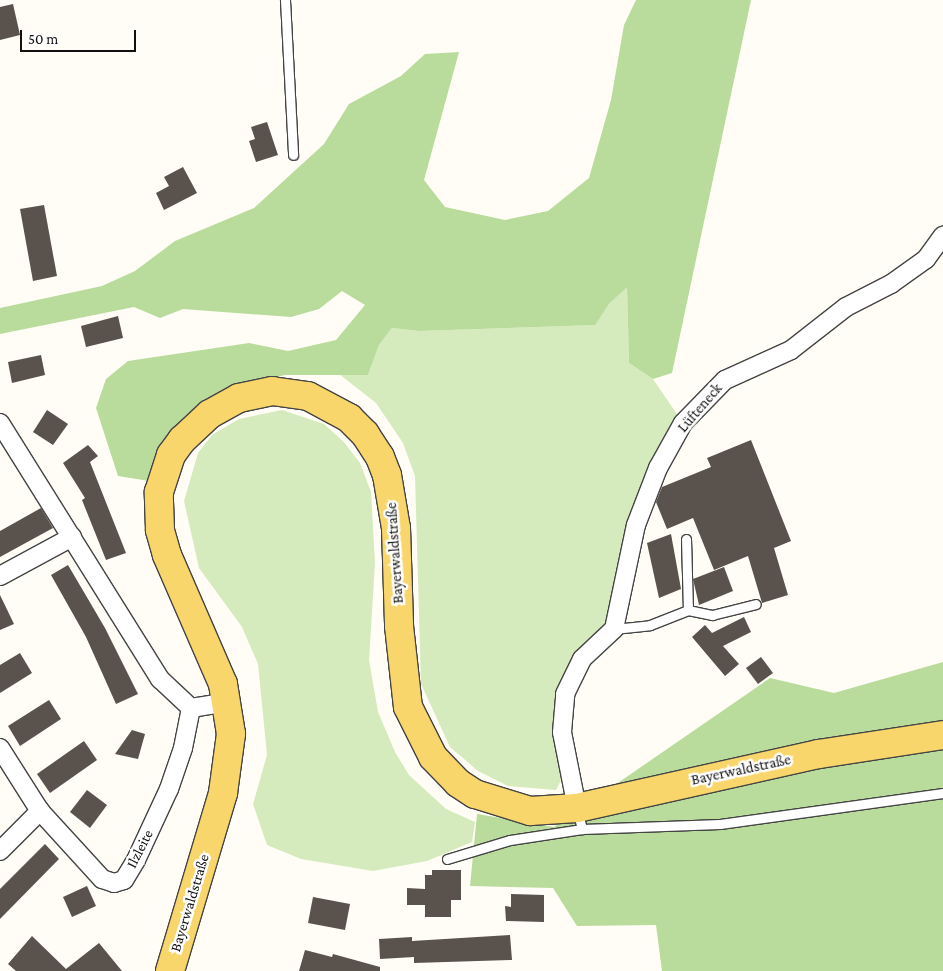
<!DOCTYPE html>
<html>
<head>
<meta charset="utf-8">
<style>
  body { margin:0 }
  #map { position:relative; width:943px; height:971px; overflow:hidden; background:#fffdf5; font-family:"Crimson Pro",serif }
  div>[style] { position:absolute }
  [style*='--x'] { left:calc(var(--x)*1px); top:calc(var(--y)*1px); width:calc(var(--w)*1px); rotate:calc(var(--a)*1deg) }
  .green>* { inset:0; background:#d5ebbd }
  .forest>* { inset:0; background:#b9dc9c }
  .building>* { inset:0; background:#5a524d }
  .roads { filter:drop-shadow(1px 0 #444) drop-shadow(-1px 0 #444) drop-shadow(0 1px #444) drop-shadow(0 -1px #444) }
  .lane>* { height:9px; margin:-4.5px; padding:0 4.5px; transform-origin:4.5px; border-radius:4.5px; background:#fff }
  .street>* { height:18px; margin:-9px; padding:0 9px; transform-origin:9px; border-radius:9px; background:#fff }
  .primary>* { height:28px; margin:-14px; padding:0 14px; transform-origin:14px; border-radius:14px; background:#f9d66b }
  span { translate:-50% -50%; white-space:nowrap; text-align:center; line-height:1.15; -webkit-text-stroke:5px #fff; paint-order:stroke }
  .street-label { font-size:15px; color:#111 }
  .scale { position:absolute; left:20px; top:30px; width:116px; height:22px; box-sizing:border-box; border:2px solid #111; border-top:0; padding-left:6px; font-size:15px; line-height:18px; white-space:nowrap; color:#111; -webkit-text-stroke:4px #fff; paint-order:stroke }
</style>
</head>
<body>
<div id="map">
  <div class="green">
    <div style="clip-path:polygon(627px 286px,629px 363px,653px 379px,683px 423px,658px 468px,614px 629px,565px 694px,562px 778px,556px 790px,508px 786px,478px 771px,450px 747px,421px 684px,415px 476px,403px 443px,376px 403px,339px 374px,368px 375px,379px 345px,392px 328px,419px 331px,594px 325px,609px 304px)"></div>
    <div style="clip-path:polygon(282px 410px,324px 424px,344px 442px,360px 463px,371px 492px,375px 563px,369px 660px,378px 712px,395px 752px,409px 775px,446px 809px,475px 822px,472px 842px,427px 861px,373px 871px,301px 859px,267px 845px,253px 804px,267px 755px,258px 664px,242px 627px,199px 568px,184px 501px,198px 453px,212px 435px,239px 419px)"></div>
  </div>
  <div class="forest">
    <div style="clip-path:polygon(636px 0,751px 0,672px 373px,653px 379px,629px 363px,627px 287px,609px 304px,595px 325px,419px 331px,392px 328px,379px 345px,368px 375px,285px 375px,238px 386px,149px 481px,118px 476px,96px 408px,106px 379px,128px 361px,249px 343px,288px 351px,336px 340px,365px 305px,342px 291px,319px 309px,291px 317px,183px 309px,160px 318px,134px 307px,0 334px,0 308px,102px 286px,135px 271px,175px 241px,254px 208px,324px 144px,349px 104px,401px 76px,425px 54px,459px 52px,424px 180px,445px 207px,505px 220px,548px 211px,589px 178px,611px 100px,624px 25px)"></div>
    <div style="clip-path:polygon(943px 662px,943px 971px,662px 971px,656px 925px,577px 926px,553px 888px,470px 886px,477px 814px,554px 827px,770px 678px,834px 693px)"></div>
  </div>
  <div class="building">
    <div style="clip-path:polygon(13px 4px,20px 35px,0 40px,0 7px)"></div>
    <div style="clip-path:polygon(267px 122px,278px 155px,256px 162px,249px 141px,255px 139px,251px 127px)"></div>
    <div style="clip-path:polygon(183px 167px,197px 193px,164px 210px,156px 193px,169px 186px,164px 177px)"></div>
    <div style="clip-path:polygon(44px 205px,57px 276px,33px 281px,20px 209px)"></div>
    <div style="clip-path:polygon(118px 316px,123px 338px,86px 347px,81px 326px)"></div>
    <div style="clip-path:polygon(41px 355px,45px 375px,12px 383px,8px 362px)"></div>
    <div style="clip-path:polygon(47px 410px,68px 424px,53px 445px,33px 432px)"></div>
    <div style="clip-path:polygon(751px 440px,791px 541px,774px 548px,788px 595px,762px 603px,748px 556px,714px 570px,693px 518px,667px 529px,656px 502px,662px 487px,711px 467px,707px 458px)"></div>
    <div style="clip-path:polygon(88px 445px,98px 456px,90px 462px,126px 553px,106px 560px,82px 500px,85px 498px,63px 463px)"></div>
    <div style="clip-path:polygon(41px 508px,53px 528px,0 557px,0 531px)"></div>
    <div style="clip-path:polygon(671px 534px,681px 589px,659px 598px,647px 543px)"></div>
    <div style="clip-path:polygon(68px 565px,105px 628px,138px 694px,116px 704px,86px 637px,51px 575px)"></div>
    <div style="clip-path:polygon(724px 567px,733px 591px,699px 605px,693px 579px)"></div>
    <div style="clip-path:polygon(0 595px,14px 624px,0 630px)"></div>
    <div style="clip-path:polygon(744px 617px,751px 632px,723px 646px,739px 664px,725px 676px,692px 637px,705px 625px,712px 633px)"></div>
    <div style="clip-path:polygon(20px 653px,32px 673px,0 693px,0 665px)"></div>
    <div style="clip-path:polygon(761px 657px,773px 673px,758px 684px,746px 668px)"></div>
    <div style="clip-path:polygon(49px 700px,61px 719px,20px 746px,8px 726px)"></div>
    <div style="clip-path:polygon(132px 730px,145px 734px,138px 759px,115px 754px)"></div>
    <div style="clip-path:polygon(84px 741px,97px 760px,50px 793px,37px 774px)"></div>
    <div style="clip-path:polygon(87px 790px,107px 805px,90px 828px,70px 812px)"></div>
    <div style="clip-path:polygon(45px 844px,59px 859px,0 919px,0 889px)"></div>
    <div style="clip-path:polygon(432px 870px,461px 870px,461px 900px,451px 900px,451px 917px,425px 917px,425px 905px,407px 905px,407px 888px,425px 889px,425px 875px,432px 875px)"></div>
    <div style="clip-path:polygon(87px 886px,96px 906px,72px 917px,63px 897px)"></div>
    <div style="clip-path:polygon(511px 894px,544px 895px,544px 922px,506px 921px,505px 906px,511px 907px)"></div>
    <div style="clip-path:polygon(313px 897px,350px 904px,345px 930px,308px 923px)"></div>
    <div style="clip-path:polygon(510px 935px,512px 960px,414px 963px,414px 957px,380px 959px,379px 939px,412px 937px,412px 941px)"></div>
    <div style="clip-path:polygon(32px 936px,66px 969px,99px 943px,122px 971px,16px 971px,8px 964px)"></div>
    <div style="clip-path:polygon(305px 950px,332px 957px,333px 954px,380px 967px,380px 971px,299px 971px)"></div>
  </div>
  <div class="roads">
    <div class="lane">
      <div style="--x:285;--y:0;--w:155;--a:87"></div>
      <div style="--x:686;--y:539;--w:71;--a:88.4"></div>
      <div style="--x:614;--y:629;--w:36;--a:-6"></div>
      <div style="--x:650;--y:625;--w:41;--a:-21.5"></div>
      <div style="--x:688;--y:610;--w:25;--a:12"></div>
      <div style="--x:712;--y:615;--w:45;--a:-14"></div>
      <div style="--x:577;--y:810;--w:20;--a:75"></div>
      <div style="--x:582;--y:829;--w:138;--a:-2.1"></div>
      <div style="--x:720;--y:824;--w:225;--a:-7.9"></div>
      <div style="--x:447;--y:859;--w:66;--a:-16.8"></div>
      <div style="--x:510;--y:840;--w:73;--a:-8.7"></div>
    </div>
    <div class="street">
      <div style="--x:0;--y:423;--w:302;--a:58"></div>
      <div style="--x:160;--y:679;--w:42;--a:43.1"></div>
      <div style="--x:191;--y:708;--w:37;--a:-9"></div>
      <div style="--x:0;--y:576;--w:82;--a:-28.4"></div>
      <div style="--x:0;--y:748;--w:75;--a:57.6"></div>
      <div style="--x:40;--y:811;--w:92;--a:47.6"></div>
      <div style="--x:102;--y:879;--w:13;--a:18"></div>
      <div style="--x:114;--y:883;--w:10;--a:-17"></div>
      <div style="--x:124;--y:880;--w:23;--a:-59"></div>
      <div style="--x:136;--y:860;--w:78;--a:-65.1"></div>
      <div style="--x:169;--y:789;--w:43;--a:-71.1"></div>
      <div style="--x:183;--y:748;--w:41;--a:-78.7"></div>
      <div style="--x:577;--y:808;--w:77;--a:-101.2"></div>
      <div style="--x:562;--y:732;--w:38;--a:-85"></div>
      <div style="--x:565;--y:694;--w:39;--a:-64"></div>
      <div style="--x:582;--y:659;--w:44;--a:-43.2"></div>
      <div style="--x:614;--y:629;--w:106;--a:-78.1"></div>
      <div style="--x:636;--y:525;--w:61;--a:-68.9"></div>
      <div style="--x:658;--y:468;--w:51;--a:-60.9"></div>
      <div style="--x:683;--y:423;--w:60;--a:-45.7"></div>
      <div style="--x:725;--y:380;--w:72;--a:-24.4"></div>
      <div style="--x:791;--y:350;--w:70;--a:-38"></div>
      <div style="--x:846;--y:307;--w:51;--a:-27.1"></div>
      <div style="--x:891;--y:284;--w:43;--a:-35.5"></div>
      <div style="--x:926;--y:259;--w:29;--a:-54"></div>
      <div style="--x:0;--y:851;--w:57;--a:-45"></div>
    </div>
    <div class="primary">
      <div style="--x:170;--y:971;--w:186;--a:-73.4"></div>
      <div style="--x:223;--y:793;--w:60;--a:-82.3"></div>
      <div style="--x:231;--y:734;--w:51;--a:-99.1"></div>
      <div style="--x:223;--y:684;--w:141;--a:-113.5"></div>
      <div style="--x:167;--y:555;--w:26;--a:-106"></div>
      <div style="--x:160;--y:530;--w:38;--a:-92"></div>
      <div style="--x:159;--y:492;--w:39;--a:-72"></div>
      <div style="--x:171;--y:455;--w:19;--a:-54"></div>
      <div style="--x:182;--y:440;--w:38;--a:-43"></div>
      <div style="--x:210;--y:414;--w:33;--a:-29"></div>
      <div style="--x:239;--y:398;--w:34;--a:-12"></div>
      <div style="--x:272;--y:391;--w:36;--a:8"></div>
      <div style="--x:308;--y:396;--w:47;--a:28.2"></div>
      <div style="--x:349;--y:418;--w:23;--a:45"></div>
      <div style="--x:365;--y:434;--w:27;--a:57"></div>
      <div style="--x:380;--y:457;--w:19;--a:69"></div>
      <div style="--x:387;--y:475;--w:54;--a:80.4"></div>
      <div style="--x:396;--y:528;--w:98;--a:88.2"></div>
      <div style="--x:399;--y:626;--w:81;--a:83.7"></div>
      <div style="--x:408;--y:707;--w:56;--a:63.4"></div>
      <div style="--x:433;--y:757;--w:36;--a:46"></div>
      <div style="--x:458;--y:783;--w:20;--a:33"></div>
      <div style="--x:475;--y:794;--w:58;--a:17.2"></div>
      <div style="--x:530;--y:811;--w:47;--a:-3.7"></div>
      <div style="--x:577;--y:808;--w:248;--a:-12.6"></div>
      <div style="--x:819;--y:754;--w:125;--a:-8.7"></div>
    </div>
  </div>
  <div class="street-label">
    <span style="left:700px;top:408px;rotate:-49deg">Lüfteneck</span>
    <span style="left:395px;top:553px;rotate:-94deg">Bayerwaldstraße</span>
    <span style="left:741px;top:770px;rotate:-12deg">Bayerwaldstraße</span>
    <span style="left:140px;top:849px;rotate:-63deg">Ilzleite</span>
    <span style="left:190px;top:903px;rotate:-73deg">Bayerwaldstraße</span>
  </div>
  <div class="scale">50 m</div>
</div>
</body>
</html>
